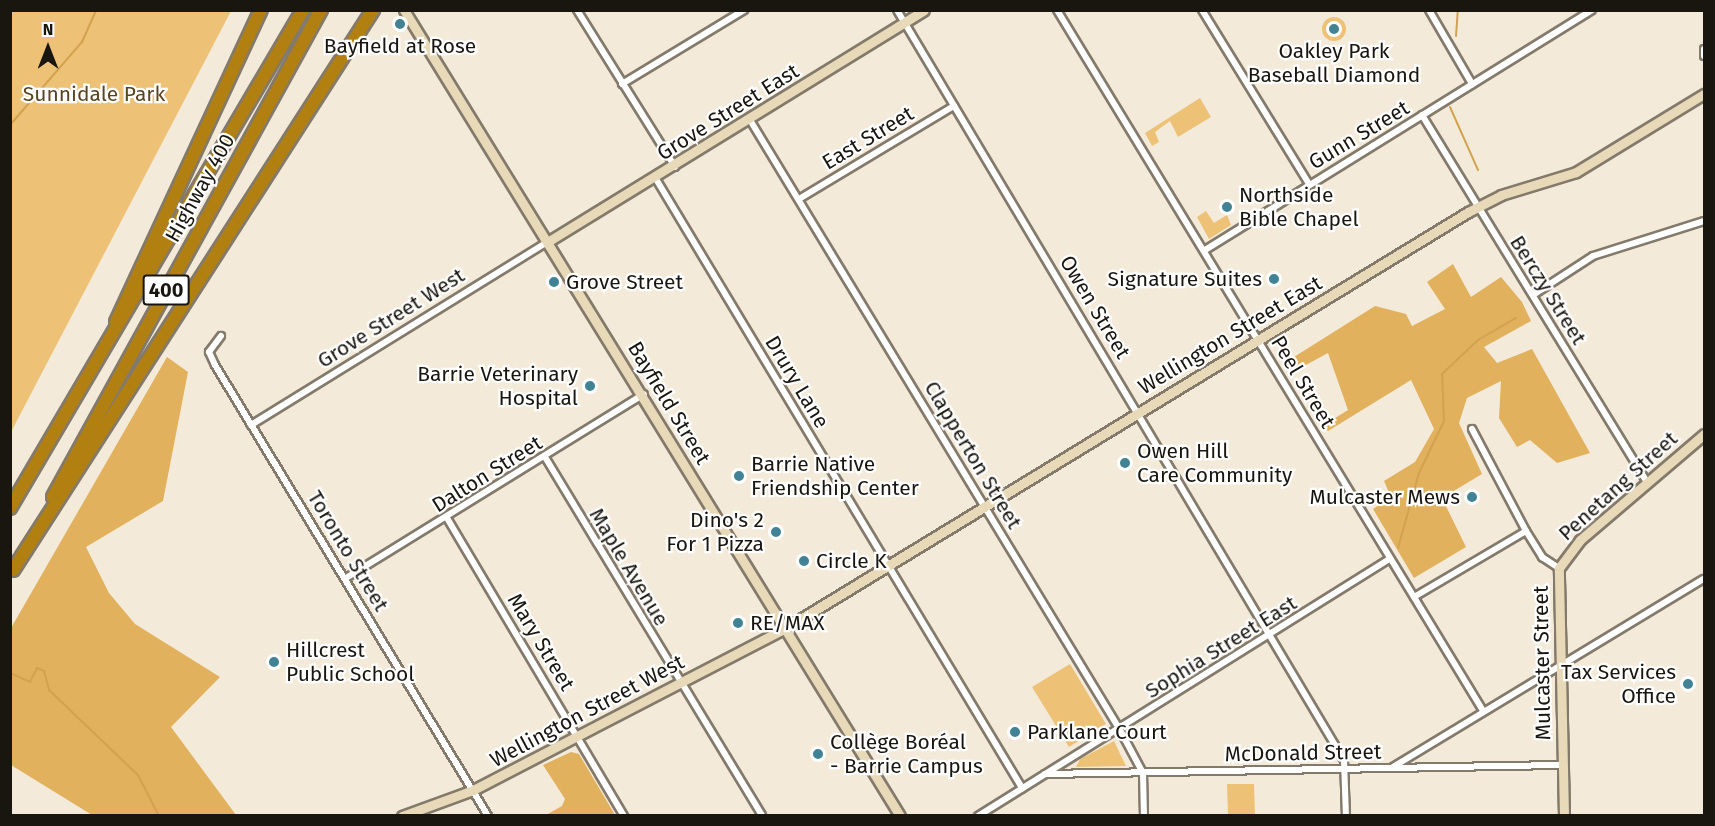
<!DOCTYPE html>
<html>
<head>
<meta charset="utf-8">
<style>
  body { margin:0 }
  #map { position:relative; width:1715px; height:826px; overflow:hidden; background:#f4eada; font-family:"Fira Sans",sans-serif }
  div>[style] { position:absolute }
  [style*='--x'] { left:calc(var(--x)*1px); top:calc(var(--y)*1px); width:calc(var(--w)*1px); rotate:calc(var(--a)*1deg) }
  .green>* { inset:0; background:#edc176 }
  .round { border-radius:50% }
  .forest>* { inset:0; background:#e1b15d }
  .stream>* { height:2px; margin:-1px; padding:0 1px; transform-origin:1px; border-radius:1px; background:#d2a34e }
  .roads { filter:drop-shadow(2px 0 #837a6b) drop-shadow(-2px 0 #837a6b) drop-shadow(0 2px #837a6b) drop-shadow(0 -2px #837a6b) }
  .street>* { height:6px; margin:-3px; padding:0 3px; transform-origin:3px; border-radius:3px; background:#fff }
  .secondary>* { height:9px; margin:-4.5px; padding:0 4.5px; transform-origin:4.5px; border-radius:4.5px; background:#e8d9b8 }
  .highway>* { height:12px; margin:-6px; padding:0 6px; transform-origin:6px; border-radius:6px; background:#b28011 }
  .dots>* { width:16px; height:16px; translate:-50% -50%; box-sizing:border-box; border:3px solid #fff; border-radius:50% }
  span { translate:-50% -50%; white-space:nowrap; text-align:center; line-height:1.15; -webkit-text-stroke:4.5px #fff; paint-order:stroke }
  .shield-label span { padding:2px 4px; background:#fff; border:2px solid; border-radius:4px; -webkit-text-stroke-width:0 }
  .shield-label { font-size:20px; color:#191610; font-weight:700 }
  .poi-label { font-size:21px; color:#191610 }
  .left { translate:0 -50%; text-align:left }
  .right { translate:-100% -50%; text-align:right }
  .park-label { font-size:21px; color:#5a4522 }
  .street-label { font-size:21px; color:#191610 }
  .frame { position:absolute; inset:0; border:12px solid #191610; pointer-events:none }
  .north { position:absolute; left:18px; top:18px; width:60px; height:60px; -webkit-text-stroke:4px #fff; paint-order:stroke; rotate:0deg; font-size:16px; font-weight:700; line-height:24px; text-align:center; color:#191610 }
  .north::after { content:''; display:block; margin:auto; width:21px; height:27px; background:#191610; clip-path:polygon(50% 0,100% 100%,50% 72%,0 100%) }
</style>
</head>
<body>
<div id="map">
  <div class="green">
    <div style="clip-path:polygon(11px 10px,231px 11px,11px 432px,10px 11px)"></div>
    <div class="round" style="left:1322px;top:17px;width:24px;height:24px"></div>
    <div style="clip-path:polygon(1200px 98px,1211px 117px,1178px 137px,1170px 121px,1155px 132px,1159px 142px,1152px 146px,1145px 133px)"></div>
    <div style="clip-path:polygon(1206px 211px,1214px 223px,1227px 215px,1231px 225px,1209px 239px,1197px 217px)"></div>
    <div style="clip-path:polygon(1070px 664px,1106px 724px,1069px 747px,1032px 687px)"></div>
    <div style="clip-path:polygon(1114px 741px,1126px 766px,1076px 767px,1080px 759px)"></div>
    <div style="clip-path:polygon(1227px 784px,1254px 784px,1255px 815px,1228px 815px)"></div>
  </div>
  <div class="forest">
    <div style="clip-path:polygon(1453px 264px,1471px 297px,1501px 277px,1522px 302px,1531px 321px,1484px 347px,1497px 363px,1532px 349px,1590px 453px,1557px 463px,1530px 440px,1517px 447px,1499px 418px,1501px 381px,1467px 398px,1459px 423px,1482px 474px,1442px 498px,1466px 547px,1414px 578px,1373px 509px,1391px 497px,1384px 481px,1415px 462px,1434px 429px,1411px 380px,1328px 431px,1324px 425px,1348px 410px,1328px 353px,1291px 373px,1286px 362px,1375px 306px,1406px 314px,1412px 326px,1445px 309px,1427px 282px)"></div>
    <div style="clip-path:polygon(167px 357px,188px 372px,163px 501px,86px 547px,109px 593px,135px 624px,220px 677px,171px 727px,236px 815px,92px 815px,11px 765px,11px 628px)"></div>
    <div style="clip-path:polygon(571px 752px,579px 754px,615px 815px,546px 815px,562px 806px,565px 799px,543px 765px)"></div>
  </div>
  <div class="stream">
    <div style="--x:1456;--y:36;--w:26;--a:-86"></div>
    <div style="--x:1450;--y:107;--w:69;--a:66"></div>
    <div style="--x:10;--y:125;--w:110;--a:-49.1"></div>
    <div style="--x:82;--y:42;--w:35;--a:-66"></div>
    <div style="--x:1398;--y:548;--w:78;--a:-74.4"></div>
    <div style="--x:1419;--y:473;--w:58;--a:-64.3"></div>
    <div style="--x:1444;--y:421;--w:47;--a:-92.4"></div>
    <div style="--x:1442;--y:374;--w:50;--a:-43.4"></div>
    <div style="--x:1478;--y:340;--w:44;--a:-30.1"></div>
    <div style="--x:10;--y:673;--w:22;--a:24"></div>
    <div style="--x:30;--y:682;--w:16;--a:-63"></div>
    <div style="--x:37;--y:668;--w:8;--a:23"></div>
    <div style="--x:44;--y:671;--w:20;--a:75"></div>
    <div style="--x:49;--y:690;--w:123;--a:43.7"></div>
    <div style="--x:138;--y:775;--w:46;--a:62.9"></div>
  </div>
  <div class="roads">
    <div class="street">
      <div style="--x:577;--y:10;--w:185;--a:58"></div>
      <div style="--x:897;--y:10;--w:873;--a:59.21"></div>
      <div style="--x:1344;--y:760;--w:56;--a:88"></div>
      <div style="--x:1057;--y:10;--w:818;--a:58.7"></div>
      <div style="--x:1202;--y:10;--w:204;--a:58.4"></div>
      <div style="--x:1429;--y:10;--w:86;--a:59.8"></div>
      <div style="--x:1704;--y:49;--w:7;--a:90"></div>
      <div style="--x:622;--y:84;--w:143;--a:-31.2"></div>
      <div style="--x:1422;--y:115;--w:430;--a:58.5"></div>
      <div style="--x:750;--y:120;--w:713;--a:58.76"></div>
      <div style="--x:1120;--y:730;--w:49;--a:61.9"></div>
      <div style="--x:1143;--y:773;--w:43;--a:88.7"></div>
      <div style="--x:656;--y:179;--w:711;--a:58.99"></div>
      <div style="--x:799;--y:199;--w:181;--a:-31"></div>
      <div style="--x:1205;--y:250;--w:455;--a:-31.8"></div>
      <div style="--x:1533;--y:295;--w:72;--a:-33"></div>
      <div style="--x:1593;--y:256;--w:116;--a:-17.5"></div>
      <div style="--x:221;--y:336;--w:20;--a:127"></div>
      <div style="--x:209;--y:352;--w:14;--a:65"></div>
      <div style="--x:215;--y:365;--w:527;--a:58.81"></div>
      <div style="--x:251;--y:425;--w:350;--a:-31.7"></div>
      <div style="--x:1472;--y:429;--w:115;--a:62.1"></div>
      <div style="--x:1526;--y:531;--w:31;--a:58"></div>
      <div style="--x:1542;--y:557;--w:20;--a:33"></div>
      <div style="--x:545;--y:457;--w:419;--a:58.8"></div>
      <div style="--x:447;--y:518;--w:347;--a:59.3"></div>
      <div style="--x:346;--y:578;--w:350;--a:-31.7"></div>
      <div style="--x:1414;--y:597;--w:130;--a:-30.5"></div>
      <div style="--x:1393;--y:767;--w:363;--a:-31.2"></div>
      <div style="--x:1045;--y:774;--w:517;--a:-1"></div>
      <div style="--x:978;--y:816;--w:483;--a:-32"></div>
    </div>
    <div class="secondary">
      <div style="--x:404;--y:10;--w:946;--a:58.39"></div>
      <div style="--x:549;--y:241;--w:440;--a:-31.6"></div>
      <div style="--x:402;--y:816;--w:76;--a:-20.1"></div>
      <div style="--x:473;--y:790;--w:350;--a:-27.4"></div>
      <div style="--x:784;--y:629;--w:801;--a:-31.37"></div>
      <div style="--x:1468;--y:212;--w:37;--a:-27"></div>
      <div style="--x:1501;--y:195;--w:78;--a:-17"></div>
      <div style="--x:1576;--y:172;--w:150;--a:-31.4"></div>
      <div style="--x:1564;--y:816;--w:248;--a:-91.2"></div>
      <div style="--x:1559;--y:568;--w:35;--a:-53"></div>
      <div style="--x:1580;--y:540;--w:163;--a:-40.5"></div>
    </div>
    <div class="highway">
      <div style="--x:116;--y:322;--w:344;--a:-65.1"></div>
      <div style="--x:53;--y:497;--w:556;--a:-61.18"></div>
      <div style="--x:10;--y:508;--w:578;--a:-59.53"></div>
      <div style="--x:13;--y:570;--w:666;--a:-57.26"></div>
    </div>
  </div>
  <div class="dots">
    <div style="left:400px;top:24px;background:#418394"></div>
    <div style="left:1334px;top:29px;background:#418394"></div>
    <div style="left:1227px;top:207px;background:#418394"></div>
    <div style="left:1274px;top:279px;background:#418394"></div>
    <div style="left:554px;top:282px;background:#418394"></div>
    <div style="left:590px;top:386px;background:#418394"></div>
    <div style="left:1125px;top:463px;background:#418394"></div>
    <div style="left:739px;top:476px;background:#418394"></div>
    <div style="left:1472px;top:497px;background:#418394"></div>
    <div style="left:776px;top:532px;background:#418394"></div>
    <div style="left:804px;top:561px;background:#418394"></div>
    <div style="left:738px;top:623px;background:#418394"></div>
    <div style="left:274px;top:662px;background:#418394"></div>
    <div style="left:1688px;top:684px;background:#418394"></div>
    <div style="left:1015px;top:732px;background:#418394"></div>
    <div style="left:818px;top:754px;background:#418394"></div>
  </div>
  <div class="shield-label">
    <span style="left:166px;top:290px">400</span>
  </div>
  <div class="poi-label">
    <span style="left:400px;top:46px">Bayfield at Rose</span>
    <span style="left:1334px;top:63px">Oakley Park<br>Baseball Diamond</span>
    <span class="left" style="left:1239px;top:207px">Northside<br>Bible Chapel</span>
    <span class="right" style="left:1262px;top:279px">Signature Suites</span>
    <span class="left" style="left:566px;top:282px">Grove Street</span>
    <span class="right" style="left:578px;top:386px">Barrie Veterinary<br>Hospital</span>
    <span class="left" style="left:1137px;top:463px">Owen Hill<br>Care Community</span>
    <span class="left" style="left:751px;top:476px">Barrie Native<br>Friendship Center</span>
    <span class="right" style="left:1460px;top:497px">Mulcaster Mews</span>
    <span class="right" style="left:764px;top:532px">Dino's 2<br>For 1 Pizza</span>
    <span class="left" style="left:816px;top:561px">Circle K</span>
    <span class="left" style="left:750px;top:623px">RE/MAX</span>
    <span class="left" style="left:286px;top:662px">Hillcrest<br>Public School</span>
    <span class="right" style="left:1676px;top:684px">Tax Services<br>Office</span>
    <span class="left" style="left:1027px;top:732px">Parklane Court</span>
    <span class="left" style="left:830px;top:754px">Collège Boréal<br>- Barrie Campus</span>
  </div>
  <div class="park-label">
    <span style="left:94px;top:94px">Sunnidale Park</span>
  </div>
  <div class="street-label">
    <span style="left:728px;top:112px;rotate:-32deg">Grove Street East</span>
    <span style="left:1359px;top:135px;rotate:-31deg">Gunn Street</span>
    <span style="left:868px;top:138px;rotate:-31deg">East Street</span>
    <span style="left:200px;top:188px;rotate:-61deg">Highway 400</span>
    <span style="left:1548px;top:290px;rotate:58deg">Berczy Street</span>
    <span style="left:1095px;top:307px;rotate:59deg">Owen Street</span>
    <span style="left:391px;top:318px;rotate:-32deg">Grove Street West</span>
    <span style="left:1230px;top:335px;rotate:-31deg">Wellington Street East</span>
    <span style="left:797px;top:382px;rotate:59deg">Drury Lane</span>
    <span style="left:1303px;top:382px;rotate:59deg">Peel Street</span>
    <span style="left:669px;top:403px;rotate:59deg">Bayfield Street</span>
    <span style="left:973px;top:455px;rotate:59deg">Clapperton Street</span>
    <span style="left:487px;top:474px;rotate:-32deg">Dalton Street</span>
    <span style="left:1618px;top:486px;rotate:-42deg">Penetang Street</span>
    <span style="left:348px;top:551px;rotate:59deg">Toronto Street</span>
    <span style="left:629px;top:567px;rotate:59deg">Maple Avenue</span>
    <span style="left:541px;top:642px;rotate:59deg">Mary Street</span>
    <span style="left:1221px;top:647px;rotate:-32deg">Sophia Street East</span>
    <span style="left:1542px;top:663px;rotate:-91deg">Mulcaster Street</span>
    <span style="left:587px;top:711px;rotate:-28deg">Wellington Street West</span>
    <span style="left:1303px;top:753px;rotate:-1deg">McDonald Street</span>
  </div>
  <div class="frame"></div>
  <div class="north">N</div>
</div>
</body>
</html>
